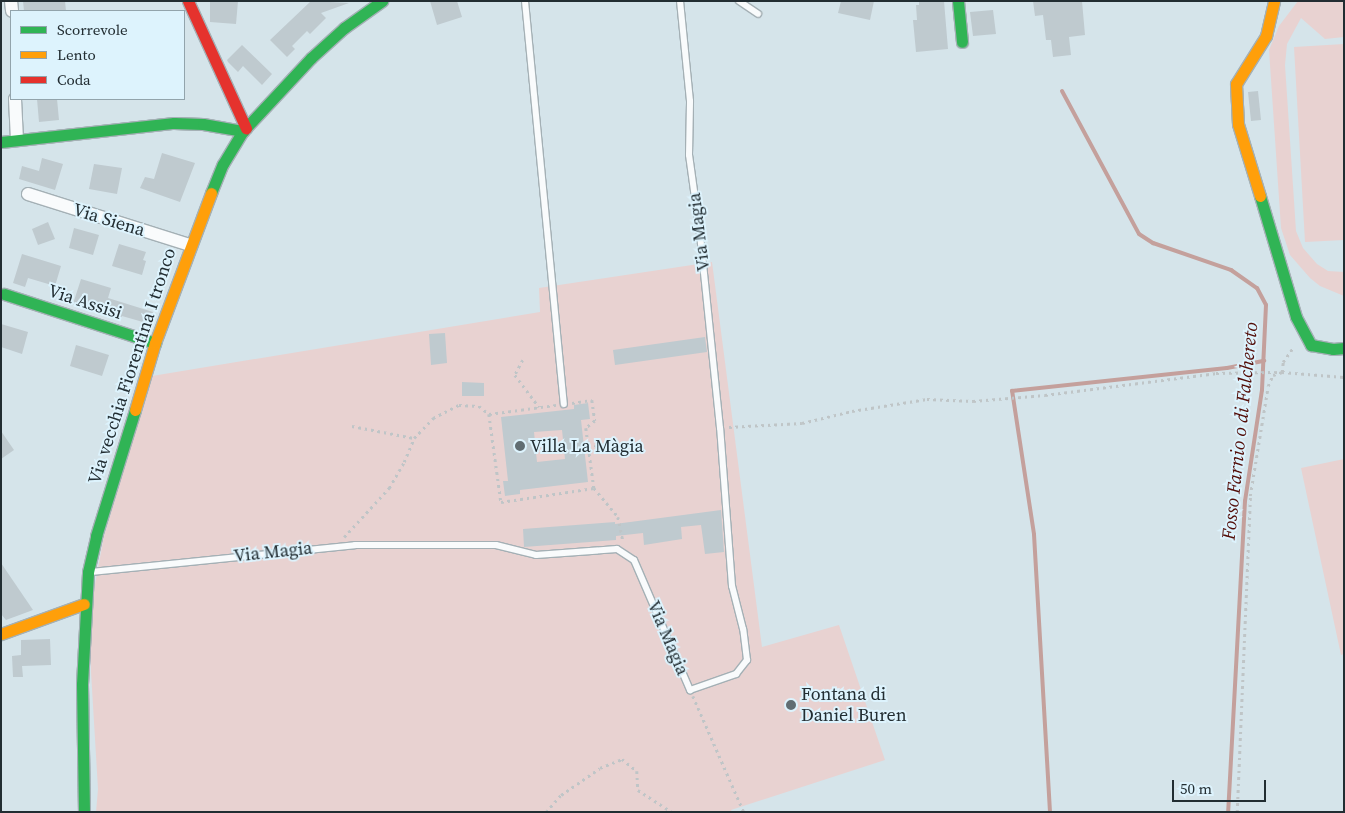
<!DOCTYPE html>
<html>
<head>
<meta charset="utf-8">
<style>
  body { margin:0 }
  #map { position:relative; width:1345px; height:813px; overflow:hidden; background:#d5e4ea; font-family:"Source Serif 4",serif }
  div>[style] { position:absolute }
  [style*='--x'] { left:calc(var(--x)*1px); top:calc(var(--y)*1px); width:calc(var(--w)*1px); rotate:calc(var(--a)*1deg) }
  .green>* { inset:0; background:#e8d2d1 }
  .stream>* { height:4px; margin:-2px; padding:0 2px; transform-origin:2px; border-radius:2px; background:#c4a09c }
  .building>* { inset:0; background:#bfcacf }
  .path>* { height:2.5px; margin-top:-1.25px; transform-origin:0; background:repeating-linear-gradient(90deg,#bfc5c7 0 2.5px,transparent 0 6.5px) }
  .roads { filter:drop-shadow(1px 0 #a4b0b5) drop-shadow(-1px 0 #a4b0b5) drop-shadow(0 1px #a4b0b5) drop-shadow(0 -1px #a4b0b5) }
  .lane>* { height:6px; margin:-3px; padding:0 3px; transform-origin:3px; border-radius:3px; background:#f9fbfc }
  .street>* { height:12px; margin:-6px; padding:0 6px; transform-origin:6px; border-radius:6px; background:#f9fbfc }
  .fast>* { height:11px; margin:-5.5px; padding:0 5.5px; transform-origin:5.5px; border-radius:5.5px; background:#30b455 }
  .slow>* { height:11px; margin:-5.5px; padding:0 5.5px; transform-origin:5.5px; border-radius:5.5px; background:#ff9f0a }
  .jam>* { height:11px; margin:-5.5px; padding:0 5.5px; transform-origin:5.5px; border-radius:5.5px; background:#e5322d }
  .dots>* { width:14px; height:14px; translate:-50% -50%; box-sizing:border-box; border:2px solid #ddf3fd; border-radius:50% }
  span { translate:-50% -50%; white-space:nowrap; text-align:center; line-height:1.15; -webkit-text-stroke:4px #ddf3fd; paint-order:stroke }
  .street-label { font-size:18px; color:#222d32 }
  .poi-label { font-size:18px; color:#222d32 }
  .left { translate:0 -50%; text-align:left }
  .water-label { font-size:19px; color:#530d08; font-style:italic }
  .frame { position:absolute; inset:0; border:2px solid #222d32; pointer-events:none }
  .legend { position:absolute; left:10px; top:10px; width:175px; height:90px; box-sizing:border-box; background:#ddf3fd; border:1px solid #92a4ac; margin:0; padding:6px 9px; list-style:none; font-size:15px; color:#222d32 }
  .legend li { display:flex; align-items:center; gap:10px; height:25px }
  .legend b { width:25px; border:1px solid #92a4ac }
  .scale { position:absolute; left:1172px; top:780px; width:94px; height:22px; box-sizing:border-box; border:2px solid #222d32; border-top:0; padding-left:6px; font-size:15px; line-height:18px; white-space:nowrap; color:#222d32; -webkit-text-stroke:4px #ddf3fd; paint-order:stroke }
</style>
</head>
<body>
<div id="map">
  <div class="green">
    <div style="clip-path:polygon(1298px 1px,1344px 1px,1344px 37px,1325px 39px,1301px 18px,1287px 44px,1285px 65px,1296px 231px,1303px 248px,1317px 264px,1328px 271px,1344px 272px,1344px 296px,1320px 286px,1310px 278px,1290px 255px,1281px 228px,1269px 50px,1279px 26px)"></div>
    <div style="clip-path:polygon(1344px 44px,1344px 240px,1305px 242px,1294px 47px)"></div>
    <div style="clip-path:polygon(712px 262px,762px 647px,839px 625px,885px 760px,731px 810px,732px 812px,96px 812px,98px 789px,91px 672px,90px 611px,104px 536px,152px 376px,540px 312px,539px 288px)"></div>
    <div style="clip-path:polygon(1344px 459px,1344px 654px,1341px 655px,1301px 468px)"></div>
  </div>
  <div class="stream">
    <div style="--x:1062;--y:91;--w:162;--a:61.7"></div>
    <div style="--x:1139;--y:234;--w:17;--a:33"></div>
    <div style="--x:1153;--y:243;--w:83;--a:19.1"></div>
    <div style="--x:1231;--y:270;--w:32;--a:35"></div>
    <div style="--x:1257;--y:288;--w:19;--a:62"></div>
    <div style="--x:1266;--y:305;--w:85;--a:92.7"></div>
    <div style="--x:1262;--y:390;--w:112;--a:98.7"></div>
    <div style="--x:1245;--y:501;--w:311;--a:93.1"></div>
    <div style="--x:1050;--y:812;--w:278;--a:-93.3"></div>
    <div style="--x:1034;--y:534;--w:145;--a:-98.7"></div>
    <div style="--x:1012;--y:391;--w:216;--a:-6.1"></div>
    <div style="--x:1227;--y:368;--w:38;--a:-11"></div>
  </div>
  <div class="building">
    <div style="clip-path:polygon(23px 1px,65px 1px,66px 11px,24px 11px)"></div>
    <div style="clip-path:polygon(210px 1px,238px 1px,236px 24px,210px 22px)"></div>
    <div style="clip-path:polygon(311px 1px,349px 3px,321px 13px,326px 18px,310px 34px,307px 31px,292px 46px,295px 49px,287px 57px,270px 40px)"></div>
    <div style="clip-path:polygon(430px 1px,457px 1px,462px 17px,437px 25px)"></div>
    <div style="clip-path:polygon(841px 1px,874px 1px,870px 20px,838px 13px)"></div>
    <div style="clip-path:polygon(919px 1px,944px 1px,948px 49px,916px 52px,913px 20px,917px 20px,916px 5px,919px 5px)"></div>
    <div style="clip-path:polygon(1033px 1px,1082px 1px,1085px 35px,1069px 37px,1071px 55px,1053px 57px,1051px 40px,1046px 40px,1043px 15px,1035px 16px)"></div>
    <div style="clip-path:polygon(993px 10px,996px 34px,973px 36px,970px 12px)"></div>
    <div style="clip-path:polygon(242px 45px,272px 74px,262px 85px,243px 66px,238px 72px,228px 62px,227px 60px)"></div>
    <div style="clip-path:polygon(1258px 91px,1261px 120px,1251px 121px,1248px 92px)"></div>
    <div style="clip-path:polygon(37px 99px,57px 99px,59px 120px,39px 122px)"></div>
    <div style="clip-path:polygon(162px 153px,195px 163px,180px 202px,140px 188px,145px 177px,154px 179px)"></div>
    <div style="clip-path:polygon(42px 158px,63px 164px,55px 190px,19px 179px,22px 166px,39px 171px)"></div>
    <div style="clip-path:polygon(94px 164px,122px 168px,117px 194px,89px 189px)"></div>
    <div style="clip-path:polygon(48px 222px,55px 239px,38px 245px,32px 229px)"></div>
    <div style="clip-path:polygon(74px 228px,99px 235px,93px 255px,69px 248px)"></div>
    <div style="clip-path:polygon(119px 244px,146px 252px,143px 260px,146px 261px,142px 275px,112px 266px)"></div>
    <div style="clip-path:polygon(22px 254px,61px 266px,55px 286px,28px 278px,25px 287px,13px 283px)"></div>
    <div style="clip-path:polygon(81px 279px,111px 288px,108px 298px,153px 312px,150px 324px,122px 316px,120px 320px,73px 304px)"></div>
    <div style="clip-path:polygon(1px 324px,28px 332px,22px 354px,1px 347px)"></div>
    <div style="clip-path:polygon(445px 333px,447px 363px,431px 365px,429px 334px)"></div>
    <div style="clip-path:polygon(705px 337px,707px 352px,615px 365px,613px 350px)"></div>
    <div style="clip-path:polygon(76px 345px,109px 355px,102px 376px,70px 366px)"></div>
    <div style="clip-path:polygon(462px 382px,484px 383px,484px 396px,462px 396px)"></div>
    <div style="clip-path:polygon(evenodd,588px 403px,590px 419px,581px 420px,588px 482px,520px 490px,520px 494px,505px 496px,503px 481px,508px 481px,501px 417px,574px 409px,574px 405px,588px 403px,562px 430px,565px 459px,537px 462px,534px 432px,562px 430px)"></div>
    <div style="clip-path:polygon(1px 431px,14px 450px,1px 459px)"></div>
    <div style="clip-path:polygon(721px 510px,724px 552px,705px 554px,701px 525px,681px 527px,682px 539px,644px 545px,643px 533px,616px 536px,616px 540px,524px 547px,523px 529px,615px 522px,615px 524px)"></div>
    <div style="clip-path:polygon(1px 563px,33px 610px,6px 620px,1px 614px)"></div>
    <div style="clip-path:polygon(50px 639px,51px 665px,22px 666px,23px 677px,13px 677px,12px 656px,21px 655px,21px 640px)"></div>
  </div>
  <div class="path">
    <div style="--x:523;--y:360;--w:17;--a:118"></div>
    <div style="--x:515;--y:375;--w:40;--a:53"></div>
    <div style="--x:572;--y:403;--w:20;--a:-9"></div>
    <div style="--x:592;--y:400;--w:21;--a:82"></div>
    <div style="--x:595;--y:421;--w:11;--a:142"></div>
    <div style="--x:586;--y:428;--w:61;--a:82.4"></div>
    <div style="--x:489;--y:414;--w:68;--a:-7.7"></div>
    <div style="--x:352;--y:426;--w:63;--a:11"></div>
    <div style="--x:729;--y:427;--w:73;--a:-3.1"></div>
    <div style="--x:802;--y:423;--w:51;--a:-13.5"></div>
    <div style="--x:852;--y:411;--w:76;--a:-9.1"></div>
    <div style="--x:927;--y:399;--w:46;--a:2.5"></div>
    <div style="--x:973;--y:401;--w:72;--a:-4.8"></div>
    <div style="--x:1045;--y:395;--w:172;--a:-7.3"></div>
    <div style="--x:1216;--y:373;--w:66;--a:-0.9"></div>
    <div style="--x:1282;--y:372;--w:10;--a:-84"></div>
    <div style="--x:1283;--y:362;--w:19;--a:-55"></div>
    <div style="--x:588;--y:447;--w:47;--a:-4.9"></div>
    <div style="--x:344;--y:537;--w:67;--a:-47.4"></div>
    <div style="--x:389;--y:488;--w:30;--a:-60"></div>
    <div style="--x:404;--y:462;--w:26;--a:-67"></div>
    <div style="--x:414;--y:438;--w:28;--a:-46"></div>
    <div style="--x:433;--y:418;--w:29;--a:-27"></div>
    <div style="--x:459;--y:405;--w:20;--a:3"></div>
    <div style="--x:479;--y:406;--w:13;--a:39"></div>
    <div style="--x:489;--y:414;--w:89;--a:82.2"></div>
    <div style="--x:501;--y:502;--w:94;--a:-8.6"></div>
    <div style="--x:594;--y:488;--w:38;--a:50"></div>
    <div style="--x:618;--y:517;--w:25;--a:78"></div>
    <div style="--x:693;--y:696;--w:127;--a:66.3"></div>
    <div style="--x:546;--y:812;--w:23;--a:-49"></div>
    <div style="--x:561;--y:795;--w:47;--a:-34.7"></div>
    <div style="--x:600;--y:768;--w:24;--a:-22"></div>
    <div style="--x:622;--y:759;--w:19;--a:39"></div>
    <div style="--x:637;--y:771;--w:19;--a:87"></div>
    <div style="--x:638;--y:790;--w:40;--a:32.9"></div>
    <div style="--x:1237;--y:812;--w:316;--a:-87.6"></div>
    <div style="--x:1250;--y:496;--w:111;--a:-80.7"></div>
    <div style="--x:1268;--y:386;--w:12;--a:-66"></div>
    <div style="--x:1273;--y:375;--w:9;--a:-18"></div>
    <div style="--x:1282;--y:372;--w:62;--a:4.6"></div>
  </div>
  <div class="roads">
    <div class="lane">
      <div style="--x:525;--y:1;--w:405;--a:84.5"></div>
      <div style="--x:739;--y:1;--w:23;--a:34"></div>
      <div style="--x:91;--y:572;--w:265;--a:-5.8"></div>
      <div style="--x:355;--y:545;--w:141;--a:0"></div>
      <div style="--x:496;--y:545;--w:41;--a:14"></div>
      <div style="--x:536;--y:555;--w:81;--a:-4.2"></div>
      <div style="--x:617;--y:549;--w:20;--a:33"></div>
      <div style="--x:634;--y:560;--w:142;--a:66.7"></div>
      <div style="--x:690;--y:690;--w:49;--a:-19.2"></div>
      <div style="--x:736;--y:674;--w:18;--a:-52"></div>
      <div style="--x:747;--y:660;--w:31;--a:-97"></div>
      <div style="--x:743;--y:629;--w:44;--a:-104.3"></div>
      <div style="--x:732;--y:586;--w:158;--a:-94.3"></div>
      <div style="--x:720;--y:428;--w:195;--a:-95.9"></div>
      <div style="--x:700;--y:234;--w:80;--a:-97.9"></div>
      <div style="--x:689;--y:155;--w:54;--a:-88.9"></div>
      <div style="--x:690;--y:101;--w:100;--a:-95.7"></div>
    </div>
    <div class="street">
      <div style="--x:11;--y:1;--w:10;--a:84"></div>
      <div style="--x:15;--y:99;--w:41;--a:87.2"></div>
      <div style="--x:28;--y:194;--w:170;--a:17.5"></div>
    </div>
    <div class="fast">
      <div style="--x:958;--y:1;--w:41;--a:84.4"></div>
      <div style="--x:1;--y:142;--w:174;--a:-6.3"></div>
      <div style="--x:174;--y:123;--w:29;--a:2"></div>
      <div style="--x:203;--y:124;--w:41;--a:9.9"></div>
      <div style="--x:211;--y:193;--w:31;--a:-68"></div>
      <div style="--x:223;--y:164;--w:39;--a:-59"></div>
      <div style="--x:243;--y:131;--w:100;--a:-47"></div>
      <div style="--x:311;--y:58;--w:45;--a:-42.3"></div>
      <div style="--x:344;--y:28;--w:47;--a:-35.4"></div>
      <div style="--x:1260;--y:196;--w:126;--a:73.4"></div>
      <div style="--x:1296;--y:317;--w:32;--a:62"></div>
      <div style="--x:1311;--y:345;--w:22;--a:10"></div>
      <div style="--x:1333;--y:349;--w:11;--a:-5"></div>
      <div style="--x:4;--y:294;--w:159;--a:18"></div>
      <div style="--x:84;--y:812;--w:128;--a:-90.9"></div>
      <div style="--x:82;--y:684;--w:112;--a:-86.9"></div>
      <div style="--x:88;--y:572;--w:37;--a:-77"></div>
      <div style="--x:96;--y:536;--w:132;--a:-72.8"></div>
    </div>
    <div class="slow">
      <div style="--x:1260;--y:196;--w:75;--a:-107"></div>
      <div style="--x:1238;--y:124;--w:40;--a:-92.9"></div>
      <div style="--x:1236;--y:84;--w:57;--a:-58"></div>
      <div style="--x:1266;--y:36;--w:36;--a:-77"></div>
      <div style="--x:135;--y:410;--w:70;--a:-73.4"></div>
      <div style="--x:155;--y:343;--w:160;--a:-69.5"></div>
      <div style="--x:1;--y:634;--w:88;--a:-19.9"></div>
    </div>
    <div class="jam">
      <div style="--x:188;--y:1;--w:140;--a:65.5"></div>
    </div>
  </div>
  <div class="dots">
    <div style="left:520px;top:446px;background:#616d72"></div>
    <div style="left:791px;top:705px;background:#616d72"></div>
  </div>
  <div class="street-label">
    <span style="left:109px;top:220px;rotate:17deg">Via Siena</span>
    <span style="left:699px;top:232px;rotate:-97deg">Via Magia</span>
    <span style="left:85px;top:302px;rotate:18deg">Via Assisi</span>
    <span style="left:132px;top:366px;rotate:-72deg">Via vecchia Fiorentina I tronco</span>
    <span style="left:273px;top:552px;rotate:-6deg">Via Magia</span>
    <span style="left:668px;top:638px;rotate:67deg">Via Magia</span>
  </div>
  <div class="poi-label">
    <span class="left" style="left:530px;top:446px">Villa La Màgia</span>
    <span class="left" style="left:801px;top:705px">Fontana di<br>Daniel Buren</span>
  </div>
  <div class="water-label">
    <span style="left:1240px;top:431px;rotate:-84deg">Fosso Farnio o di Falchereto</span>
  </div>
  <div class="frame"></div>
  <ul class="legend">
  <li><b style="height:6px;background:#30b455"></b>Scorrevole</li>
  <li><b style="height:6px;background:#ff9f0a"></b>Lento</li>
  <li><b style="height:6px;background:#e5322d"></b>Coda</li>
  </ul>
  <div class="scale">50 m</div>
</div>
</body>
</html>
